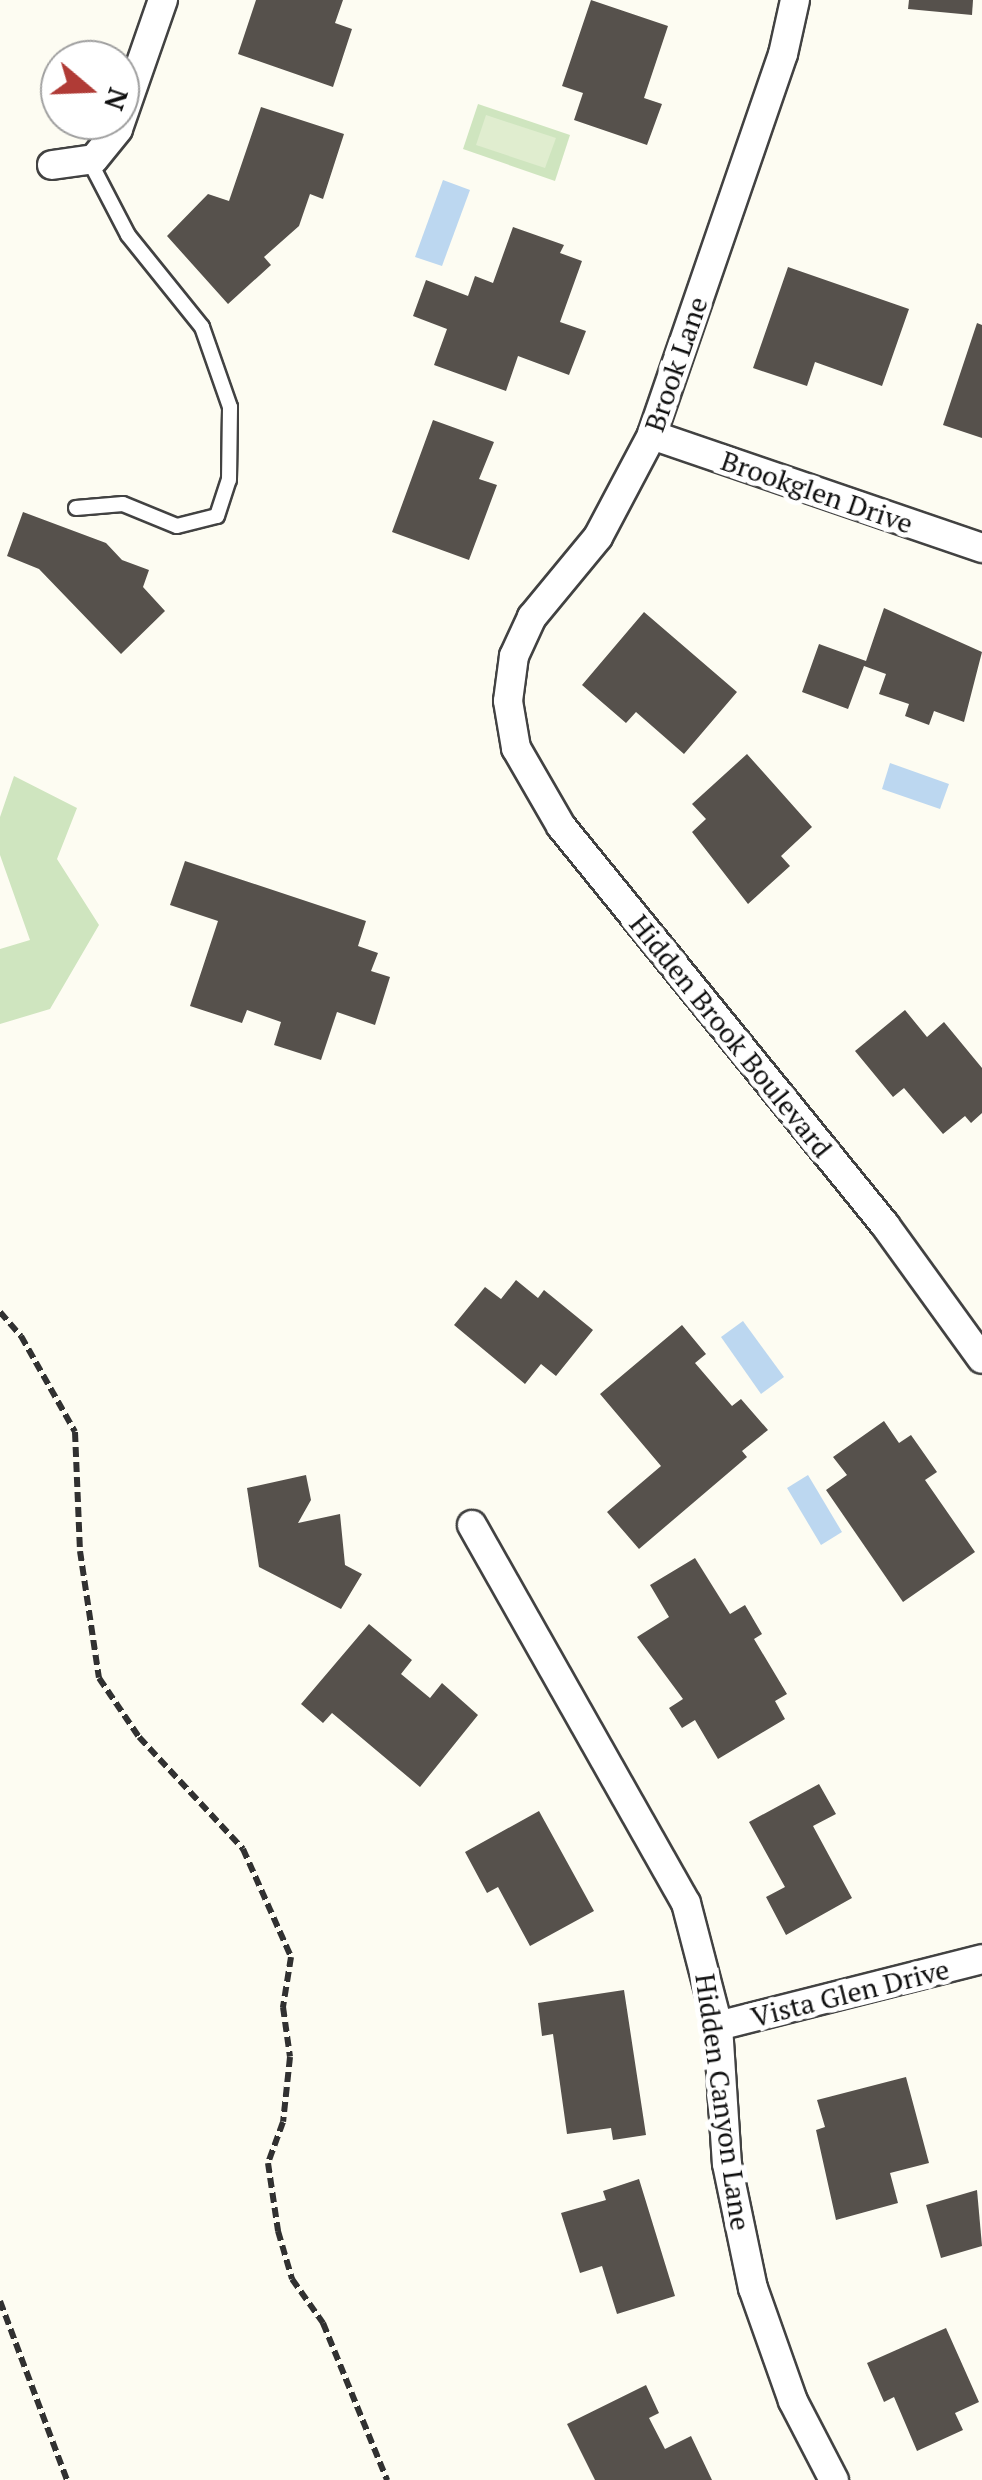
<!DOCTYPE html>
<html>
<head>
<meta charset="utf-8">
<style>
  body { margin:0 }
  #map { position:relative; width:982px; height:2480px; overflow:hidden; background:#fdfcf2; font-family:"PT Serif",serif }
  div>[style] { position:absolute }
  [style*='--x'] { left:calc(var(--x)*1px); top:calc(var(--y)*1px); width:calc(var(--w)*1px); rotate:calc(var(--a)*1deg) }
  .green>* { inset:0; background:#cfe5bf }
  .pitch>* { inset:0; background:#e0edcf }
  .water>* { inset:0; background:#bcd7f0 }
  .building>* { inset:0; background:#56514c }
  .path>* { height:6px; margin-top:-3px; transform-origin:0; background:repeating-linear-gradient(90deg,#313131 0 10px,transparent 0 15px) }
  .roads { filter:drop-shadow(2px 0 #424242) drop-shadow(-2px 0 #424242) drop-shadow(0 2px #424242) drop-shadow(0 -2px #424242) }
  .service>* { height:14px; margin:-7px; padding:0 7px; transform-origin:7px; border-radius:7px; background:#fff }
  .minor>* { height:28px; margin:-14px; padding:0 14px; transform-origin:14px; border-radius:14px; background:#fff }
  span { translate:-50% -50%; white-space:nowrap; text-align:center; line-height:1.15; -webkit-text-stroke:10px #fff; paint-order:stroke }
  .street-label { font-size:28px; color:#0f0f0f }
  .north { position:absolute; left:40px; top:40px; width:100px; height:100px; box-sizing:border-box; background:#fff; border:2px solid #9f9f9f; border-radius:50%; rotate:109deg; font-size:28px; font-weight:700; line-height:40px; text-align:center; color:#0f0f0f }
  .north::after { content:''; display:block; margin:auto; width:35px; height:45px; background:#b03b36; clip-path:polygon(50% 0,100% 100%,50% 72%,0 100%) }
</style>
</head>
<body>
<div id="map">
  <div class="green">
    <div style="clip-path:polygon(478px 104px,570px 135px,555px 181px,463px 149px)"></div>
    <div style="clip-path:polygon(14px 776px,77px 808px,57px 859px,99px 925px,50px 1009px,0 1024px,0 949px,30px 940px,0 855px,0 817px)"></div>
  </div>
  <div class="pitch">
    <div style="clip-path:polygon(486px 115px,556px 138px,545px 168px,476px 145px)"></div>
  </div>
  <div class="water">
    <div style="clip-path:polygon(443px 180px,470px 190px,442px 266px,415px 257px)"></div>
    <div style="clip-path:polygon(890px 763px,949px 784px,940px 809px,882px 789px)"></div>
    <div style="clip-path:polygon(743px 1321px,784px 1377px,761px 1394px,721px 1337px)"></div>
    <div style="clip-path:polygon(808px 1475px,842px 1532px,821px 1545px,787px 1488px)"></div>
  </div>
  <div class="building">
    <div style="clip-path:polygon(256px 0,343px 0,335px 23px,352px 29px,333px 87px,238px 54px)"></div>
    <div style="clip-path:polygon(591px 0,668px 26px,644px 98px,662px 104px,647px 145px,574px 120px,583px 93px,562px 86px)"></div>
    <div style="clip-path:polygon(909px 0,973px 0,972px 15px,908px 9px)"></div>
    <div style="clip-path:polygon(261px 107px,344px 134px,323px 199px,310px 194px,299px 226px,264px 257px,271px 265px,228px 304px,167px 236px,208px 194px,229px 201px)"></div>
    <div style="clip-path:polygon(513px 227px,564px 245px,560px 253px,582px 261px,560px 322px,586px 331px,569px 375px,518px 356px,506px 391px,434px 365px,447px 329px,413px 316px,426px 280px,468px 296px,475px 276px,493px 283px)"></div>
    <div style="clip-path:polygon(788px 267px,909px 309px,882px 386px,815px 362px,807px 386px,753px 368px)"></div>
    <div style="clip-path:polygon(977px 323px,982px 325px,982px 438px,943px 425px)"></div>
    <div style="clip-path:polygon(433px 420px,494px 442px,479px 479px,497px 485px,469px 560px,392px 532px)"></div>
    <div style="clip-path:polygon(23px 512px,106px 543px,122px 560px,149px 570px,143px 587px,165px 611px,121px 654px,39px 569px,7px 556px)"></div>
    <div style="clip-path:polygon(884px 608px,982px 652px,964px 722px,934px 711px,929px 725px,905px 716px,909px 704px,879px 694px,886px 674px,864px 666px,848px 709px,802px 692px,819px 644px,866px 661px)"></div>
    <div style="clip-path:polygon(644px 612px,737px 692px,684px 754px,636px 712px,626px 723px,582px 685px)"></div>
    <div style="clip-path:polygon(747px 754px,812px 827px,781px 856px,790px 866px,748px 904px,692px 832px,706px 819px,692px 804px)"></div>
    <div style="clip-path:polygon(185px 861px,366px 921px,358px 946px,378px 953px,371px 971px,390px 977px,375px 1025px,337px 1012px,321px 1060px,274px 1045px,281px 1022px,247px 1010px,242px 1023px,190px 1006px,218px 921px,170px 905px)"></div>
    <div style="clip-path:polygon(905px 1010px,927px 1037px,944px 1022px,982px 1068px,982px 1113px,971px 1123px,965px 1116px,943px 1134px,904px 1088px,893px 1097px,855px 1051px)"></div>
    <div style="clip-path:polygon(516px 1280px,538px 1298px,544px 1290px,593px 1330px,556px 1376px,541px 1364px,525px 1384px,454px 1325px,485px 1287px,501px 1299px)"></div>
    <div style="clip-path:polygon(682px 1325px,706px 1354px,695px 1363px,732px 1406px,741px 1399px,768px 1430px,742px 1451px,747px 1457px,639px 1549px,607px 1512px,661px 1466px,600px 1394px)"></div>
    <div style="clip-path:polygon(884px 1421px,899px 1443px,911px 1435px,937px 1472px,925px 1480px,975px 1552px,903px 1602px,826px 1490px,847px 1475px,833px 1457px)"></div>
    <div style="clip-path:polygon(306px 1475px,311px 1500px,298px 1523px,340px 1514px,345px 1565px,362px 1574px,341px 1609px,259px 1567px,247px 1488px)"></div>
    <div style="clip-path:polygon(695px 1558px,730px 1614px,745px 1605px,762px 1634px,754px 1639px,787px 1694px,775px 1701px,785px 1719px,718px 1759px,695px 1720px,682px 1728px,669px 1708px,683px 1699px,637px 1637px,669px 1617px,650px 1585px)"></div>
    <div style="clip-path:polygon(369px 1624px,412px 1660px,401px 1674px,430px 1698px,442px 1683px,478px 1715px,420px 1787px,332px 1713px,323px 1723px,301px 1704px)"></div>
    <div style="clip-path:polygon(819px 1784px,836px 1814px,813px 1826px,852px 1898px,786px 1935px,766px 1897px,785px 1887px,749px 1822px)"></div>
    <div style="clip-path:polygon(539px 1811px,594px 1911px,530px 1946px,498px 1887px,487px 1893px,465px 1852px)"></div>
    <div style="clip-path:polygon(624px 1990px,646px 2135px,613px 2140px,611px 2128px,567px 2134px,553px 2034px,542px 2036px,538px 2003px)"></div>
    <div style="clip-path:polygon(906px 2077px,929px 2163px,890px 2173px,898px 2203px,836px 2220px,816px 2130px,825px 2127px,817px 2100px)"></div>
    <div style="clip-path:polygon(639px 2179px,675px 2296px,617px 2314px,602px 2266px,580px 2273px,561px 2213px,606px 2200px,603px 2191px)"></div>
    <div style="clip-path:polygon(977px 2190px,982px 2246px,941px 2258px,926px 2205px)"></div>
    <div style="clip-path:polygon(946px 2328px,979px 2402px,955px 2413px,963px 2430px,917px 2451px,894px 2397px,884px 2402px,867px 2363px)"></div>
    <div style="clip-path:polygon(646px 2385px,659px 2413px,649px 2418px,665px 2449px,691px 2436px,712px 2480px,595px 2480px,567px 2424px)"></div>
  </div>
  <div class="path">
    <div style="--x:0;--y:1312;--w:32;--a:49"></div>
    <div style="--x:21;--y:1336;--w:110;--a:60.6"></div>
    <div style="--x:75;--y:1432;--w:119;--a:87.6"></div>
    <div style="--x:80;--y:1551;--w:128;--a:81.5"></div>
    <div style="--x:99;--y:1678;--w:71;--a:55.9"></div>
    <div style="--x:139;--y:1737;--w:153;--a:47.1"></div>
    <div style="--x:243;--y:1849;--w:118;--a:66"></div>
    <div style="--x:291;--y:1957;--w:51;--a:99.1"></div>
    <div style="--x:283;--y:2007;--w:50;--a:82"></div>
    <div style="--x:290;--y:2057;--w:65;--a:96.1"></div>
    <div style="--x:283;--y:2122;--w:44;--a:110.1"></div>
    <div style="--x:268;--y:2163;--w:69;--a:81.6"></div>
    <div style="--x:278;--y:2231;--w:50;--a:73.7"></div>
    <div style="--x:292;--y:2279;--w:54;--a:54.8"></div>
    <div style="--x:323;--y:2323;--w:170;--a:67.8"></div>
    <div style="--x:0;--y:2301;--w:191;--a:69.5"></div>
  </div>
  <div class="roads">
    <div class="service">
      <div style="--x:76;--y:508;--w:47;--a:-4.9"></div>
      <div style="--x:123;--y:504;--w:58;--a:22.2"></div>
      <div style="--x:177;--y:526;--w:41;--a:-14"></div>
      <div style="--x:217;--y:516;--w:38;--a:-72"></div>
      <div style="--x:229;--y:480;--w:73;--a:-89.2"></div>
      <div style="--x:230;--y:407;--w:85;--a:-109.3"></div>
      <div style="--x:202;--y:327;--w:118;--a:-128.8"></div>
      <div style="--x:128;--y:235;--w:85;--a:-117.5"></div>
    </div>
    <div class="minor">
      <div style="--x:795;--y:0;--w:55;--a:102.5"></div>
      <div style="--x:783;--y:54;--w:403;--a:109"></div>
      <div style="--x:652;--y:435;--w:115;--a:117.9"></div>
      <div style="--x:598;--y:537;--w:104;--a:129.5"></div>
      <div style="--x:532;--y:617;--w:43;--a:114.8"></div>
      <div style="--x:514;--y:656;--w:45;--a:97.6"></div>
      <div style="--x:508;--y:701;--w:48;--a:80.3"></div>
      <div style="--x:516;--y:748;--w:90;--a:60"></div>
      <div style="--x:561;--y:826;--w:514;--a:50.92"></div>
      <div style="--x:885;--y:1225;--w:165;--a:54.1"></div>
      <div style="--x:52;--y:165;--w:42;--a:-8.1"></div>
      <div style="--x:94;--y:159;--w:38;--a:-51"></div>
      <div style="--x:118;--y:129;--w:137;--a:-70.8"></div>
      <div style="--x:652;--y:435;--w:349;--a:18.9"></div>
      <div style="--x:472;--y:1525;--w:434;--a:60.5"></div>
      <div style="--x:686;--y:1903;--w:127;--a:75.4"></div>
      <div style="--x:718;--y:2026;--w:138;--a:86.3"></div>
      <div style="--x:727;--y:2164;--w:127;--a:78.2"></div>
      <div style="--x:753;--y:2288;--w:120;--a:70.5"></div>
      <div style="--x:793;--y:2401;--w:89;--a:62.6"></div>
      <div style="--x:718;--y:2026;--w:272;--a:-14.2"></div>
    </div>
  </div>
  <div class="street-label">
    <span style="left:676px;top:364px;rotate:-71deg">Brook Lane</span>
    <span style="left:817px;top:492px;rotate:19deg">Brookglen Drive</span>
    <span style="left:731px;top:1036px;rotate:51deg">Hidden Brook Boulevard</span>
    <span style="left:850px;top:1993px;rotate:-14deg">Vista Glen Drive</span>
    <span style="left:723px;top:2102px;rotate:82deg">Hidden Canyon Lane</span>
  </div>
  <div class="north">N</div>
</div>
</body>
</html>
